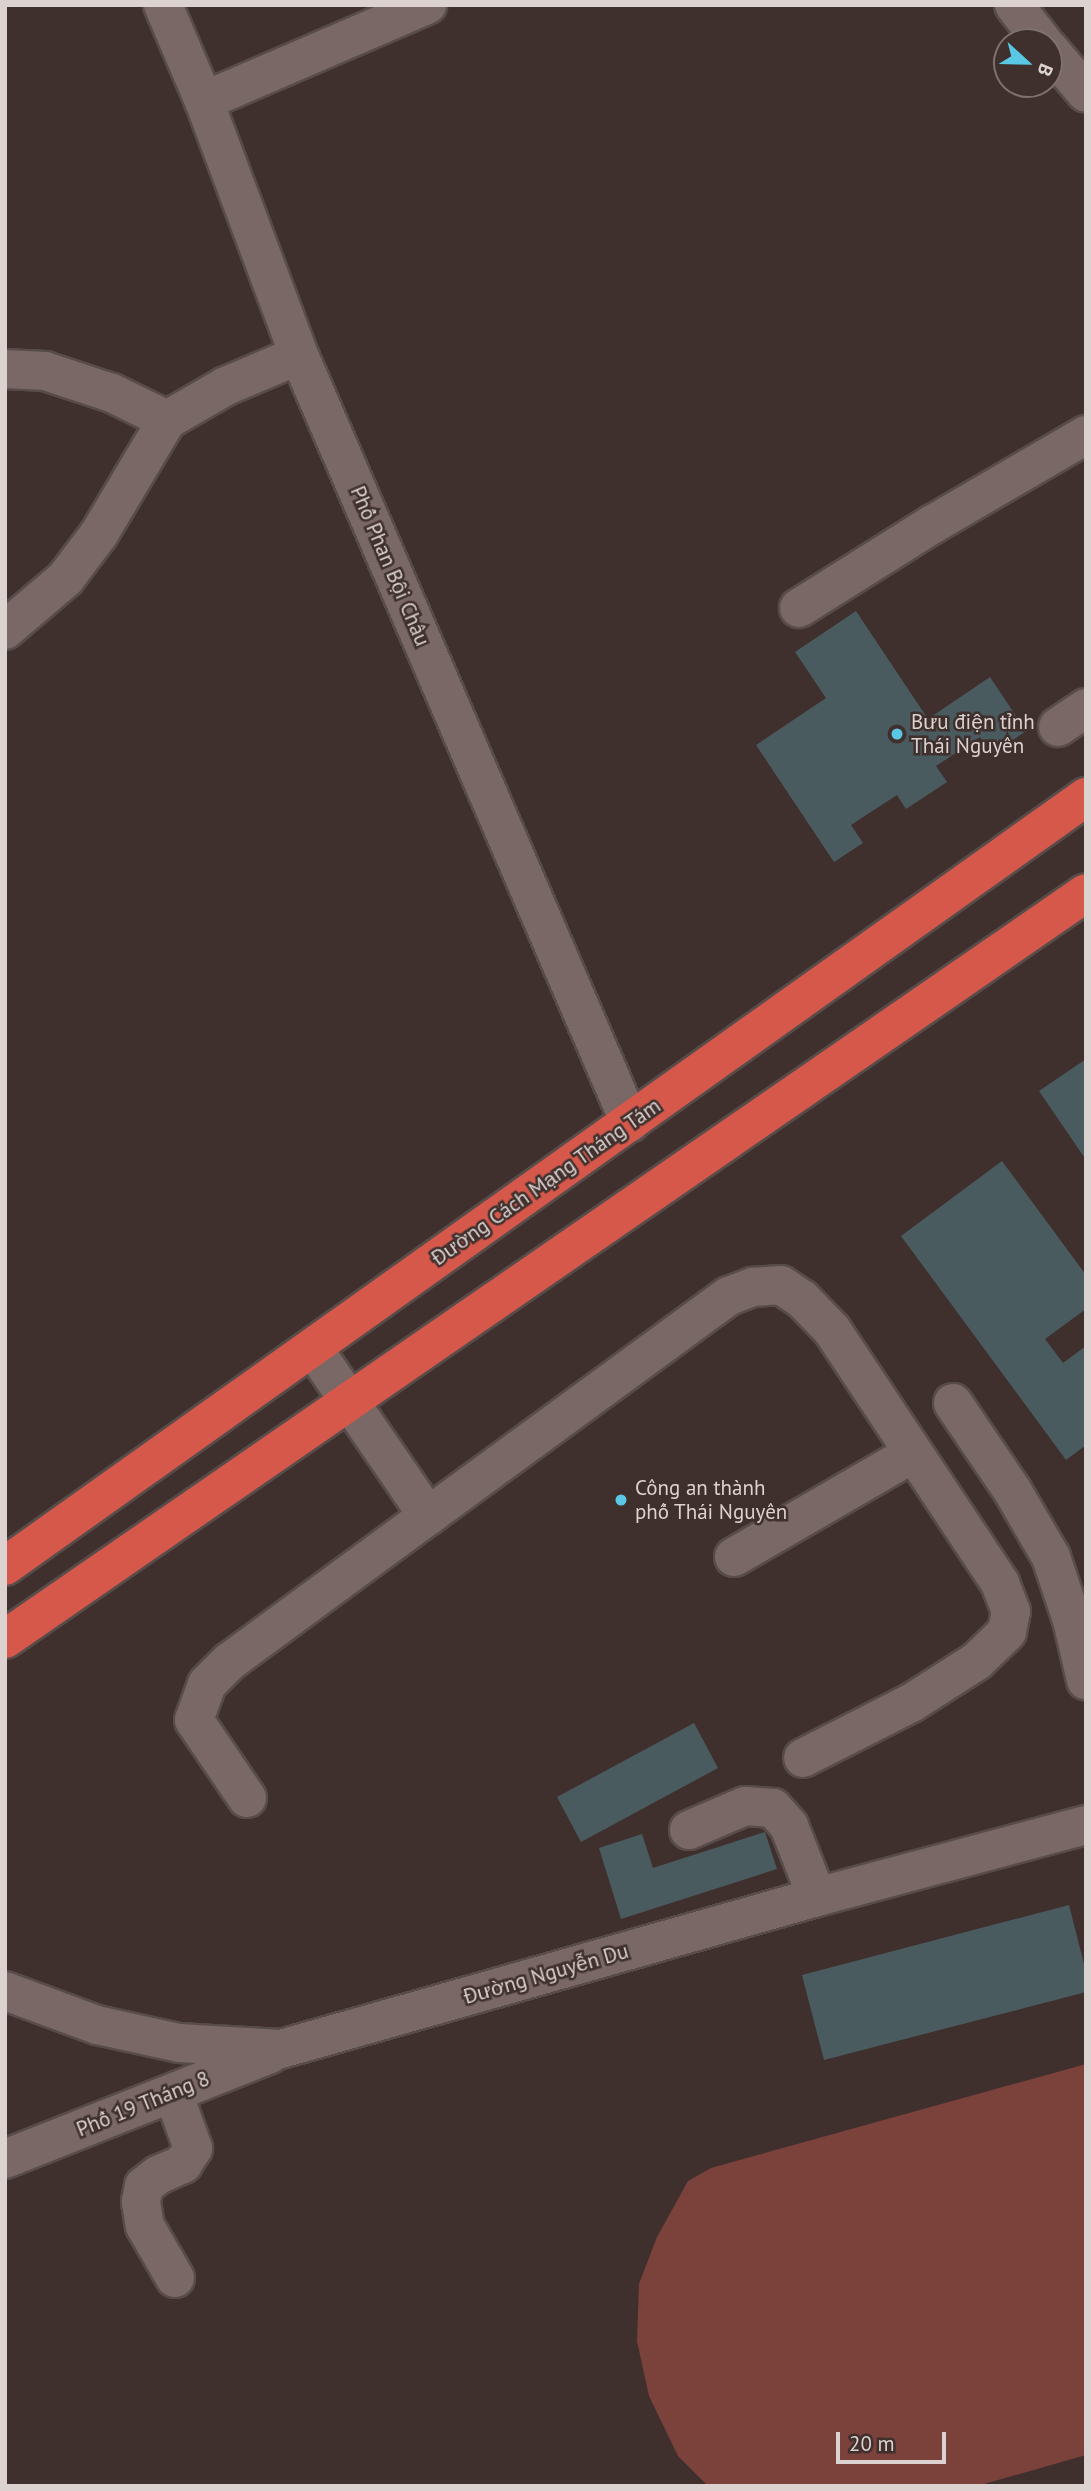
<!DOCTYPE html>
<html>
<head>
<meta charset="utf-8">
<style>
  body { margin:0 }
  #map { position:relative; width:1091px; height:2491px; overflow:hidden; background:#3f302d; font-family:"PT Sans",sans-serif }
  div>[style] { position:absolute }
  [style*='--x'] { left:calc(var(--x)*1px); top:calc(var(--y)*1px); width:calc(var(--w)*1px); rotate:calc(var(--a)*1deg) }
  .green>* { inset:0; background:#7b423b }
  .building>* { inset:0; background:#4a5b60 }
  .roads { filter:drop-shadow(2px 0 #584c4a) drop-shadow(-2px 0 #584c4a) drop-shadow(0 2px #584c4a) drop-shadow(0 -2px #584c4a) }
  .minor>* { height:38px; margin:-19px; padding:0 19px; transform-origin:19px; border-radius:19px; background:#796865 }
  .highway>* { height:38px; margin:-19px; padding:0 19px; transform-origin:19px; border-radius:19px; background:#d6584b }
  .dots>* { width:19px; height:19px; translate:-50% -50%; box-sizing:border-box; border:4px solid #3f302d; border-radius:50% }
  span { translate:-50% -50%; white-space:nowrap; text-align:center; line-height:1.15; -webkit-text-stroke:5px #3f302d; paint-order:stroke }
  .street-label { font-size:21px; color:#dcd2d0 }
  .poi-label { font-size:21px; color:#dcd2d0 }
  .left { translate:0 -50%; text-align:left }
  .frame { position:absolute; inset:0; border:7px solid #dcd2d0; pointer-events:none }
  .north { position:absolute; left:993px; top:28px; width:70px; height:70px; box-sizing:border-box; background:#3f302d; border:2px solid #7e716e; border-radius:50%; rotate:112deg; font-size:19px; font-weight:700; line-height:28px; text-align:center; color:#dcd2d0 }
  .north::after { content:''; display:block; margin:auto; width:24px; height:32px; background:#5ac8e5; clip-path:polygon(50% 0,100% 100%,50% 72%,0 100%) }
  .scale { position:absolute; left:836px; top:2432px; width:110px; height:32px; box-sizing:border-box; border:4px solid #dcd2d0; border-top:0; padding-left:9px; font-size:21px; line-height:24px; white-space:nowrap; color:#dcd2d0; -webkit-text-stroke:5px #3f302d; paint-order:stroke }
</style>
</head>
<body>
<div id="map">
  <div class="green">
    <div style="clip-path:polygon(1086px 2064px,1086px 2455px,977px 2486px,708px 2486px,678px 2456px,649px 2396px,637px 2341px,639px 2284px,657px 2237px,688px 2181px,711px 2168px)"></div>
  </div>
  <div class="building">
    <div style="clip-path:polygon(856px 611px,928px 719px,990px 677px,1026px 731px,991px 755px,980px 737px,936px 766px,947px 782px,906px 809px,897px 795px,851px 825px,863px 843px,834px 862px,756px 745px,826px 698px,795px 652px)"></div>
    <div style="clip-path:polygon(1086px 1059px,1086px 1155px,1084px 1157px,1039px 1091px)"></div>
    <div style="clip-path:polygon(1002px 1161px,1086px 1275px,1086px 1309px,1045px 1339px,1063px 1363px,1086px 1346px,1086px 1445px,1066px 1460px,901px 1236px)"></div>
    <div style="clip-path:polygon(694px 1723px,718px 1768px,581px 1842px,557px 1797px)"></div>
    <div style="clip-path:polygon(765px 1832px,777px 1869px,621px 1919px,599px 1848px,642px 1834px,653px 1868px)"></div>
    <div style="clip-path:polygon(1069px 1905px,1086px 1972px,1086px 1992px,824px 2060px,802px 1975px)"></div>
  </div>
  <div class="roads">
    <div class="minor">
      <div style="--x:163;--y:5;--w:104;--a:66.9"></div>
      <div style="--x:204;--y:101;--w:271;--a:69.5"></div>
      <div style="--x:299;--y:355;--w:836;--a:66.68"></div>
      <div style="--x:1014;--y:5;--w:47;--a:51.9"></div>
      <div style="--x:1049;--y:49;--w:57;--a:49.9"></div>
      <div style="--x:204;--y:101;--w:243;--a:-23.3"></div>
      <div style="--x:5;--y:369;--w:40;--a:2.9"></div>
      <div style="--x:45;--y:371;--w:71;--a:18.2"></div>
      <div style="--x:112;--y:393;--w:61;--a:26.1"></div>
      <div style="--x:799;--y:608;--w:158;--a:-32.1"></div>
      <div style="--x:933;--y:524;--w:177;--a:-30.2"></div>
      <div style="--x:5;--y:630;--w:79;--a:-40.4"></div>
      <div style="--x:65;--y:579;--w:56;--a:-52.9"></div>
      <div style="--x:99;--y:534;--w:133;--a:-59.2"></div>
      <div style="--x:167;--y:420;--w:68;--a:-30"></div>
      <div style="--x:226;--y:386;--w:79;--a:-23"></div>
      <div style="--x:1058;--y:727;--w:34;--a:-34"></div>
      <div style="--x:953;--y:1403;--w:105;--a:55.9"></div>
      <div style="--x:1012;--y:1490;--w:78;--a:59.8"></div>
      <div style="--x:1051;--y:1557;--w:66;--a:71.6"></div>
      <div style="--x:1072;--y:1620;--w:62;--a:76.9"></div>
      <div style="--x:428;--y:1516;--w:373;--a:-36.2"></div>
      <div style="--x:729;--y:1296;--w:26;--a:-21"></div>
      <div style="--x:753;--y:1287;--w:28;--a:-4"></div>
      <div style="--x:781;--y:1285;--w:25;--a:34"></div>
      <div style="--x:802;--y:1299;--w:43;--a:45.9"></div>
      <div style="--x:832;--y:1330;--w:304;--a:56.4"></div>
      <div style="--x:1000;--y:1583;--w:30;--a:69"></div>
      <div style="--x:1011;--y:1611;--w:21;--a:101"></div>
      <div style="--x:1007;--y:1632;--w:42;--a:136"></div>
      <div style="--x:977;--y:1661;--w:78;--a:147.5"></div>
      <div style="--x:911;--y:1703;--w:121;--a:153"></div>
      <div style="--x:734;--y:1557;--w:206;--a:-30.1"></div>
      <div style="--x:247;--y:1798;--w:94;--a:-124.2"></div>
      <div style="--x:194;--y:1720;--w:38;--a:-70"></div>
      <div style="--x:207;--y:1684;--w:31;--a:-45"></div>
      <div style="--x:229;--y:1662;--w:247;--a:-36.3"></div>
      <div style="--x:428;--y:1516;--w:204;--a:-124.4"></div>
      <div style="--x:689;--y:1830;--w:61;--a:-23.2"></div>
      <div style="--x:745;--y:1806;--w:28;--a:4"></div>
      <div style="--x:773;--y:1808;--w:24;--a:48"></div>
      <div style="--x:789;--y:1826;--w:76;--a:68.5"></div>
      <div style="--x:5;--y:1991;--w:98;--a:20.3"></div>
      <div style="--x:97;--y:2025;--w:84;--a:12.4"></div>
      <div style="--x:179;--y:2043;--w:102;--a:3.4"></div>
      <div style="--x:281;--y:2049;--w:557;--a:-15.83"></div>
      <div style="--x:817;--y:1897;--w:278;--a:-15"></div>
      <div style="--x:173;--y:2093;--w:59;--a:70"></div>
      <div style="--x:193;--y:2148;--w:19;--a:122"></div>
      <div style="--x:183;--y:2164;--w:27;--a:156"></div>
      <div style="--x:158;--y:2175;--w:18;--a:142"></div>
      <div style="--x:144;--y:2186;--w:16;--a:101"></div>
      <div style="--x:141;--y:2202;--w:24;--a:81"></div>
      <div style="--x:145;--y:2226;--w:60;--a:60"></div>
      <div style="--x:5;--y:2159;--w:285;--a:-21.6"></div>
    </div>
    <div class="highway">
      <div style="--x:5;--y:1566;--w:1327;--a:-35.43"></div>
      <div style="--x:5;--y:1639;--w:1313;--a:-34.61"></div>
    </div>
  </div>
  <div class="dots">
    <div style="left:897px;top:734px;background:#5ac8e5"></div>
    <div style="left:621px;top:1500px;background:#5ac8e5"></div>
  </div>
  <div class="street-label">
    <span style="left:390px;top:566px;rotate:67deg">Phố Phan Bội Châu</span>
    <span style="left:546px;top:1182px;rotate:-35deg">Đường Cách Mạng Tháng Tám</span>
    <span style="left:546px;top:1974px;rotate:-16deg">Đường Nguyễn Du</span>
    <span style="left:143px;top:2104px;rotate:-22deg">Phố 19 Tháng 8</span>
  </div>
  <div class="poi-label">
    <span class="left" style="left:911px;top:734px">Bưu điện tỉnh<br>Thái Nguyên</span>
    <span class="left" style="left:635px;top:1500px">Công an thành<br>phố Thái Nguyên</span>
  </div>
  <div class="frame"></div>
  <div class="north">B</div>
  <div class="scale">20 m</div>
</div>
</body>
</html>
